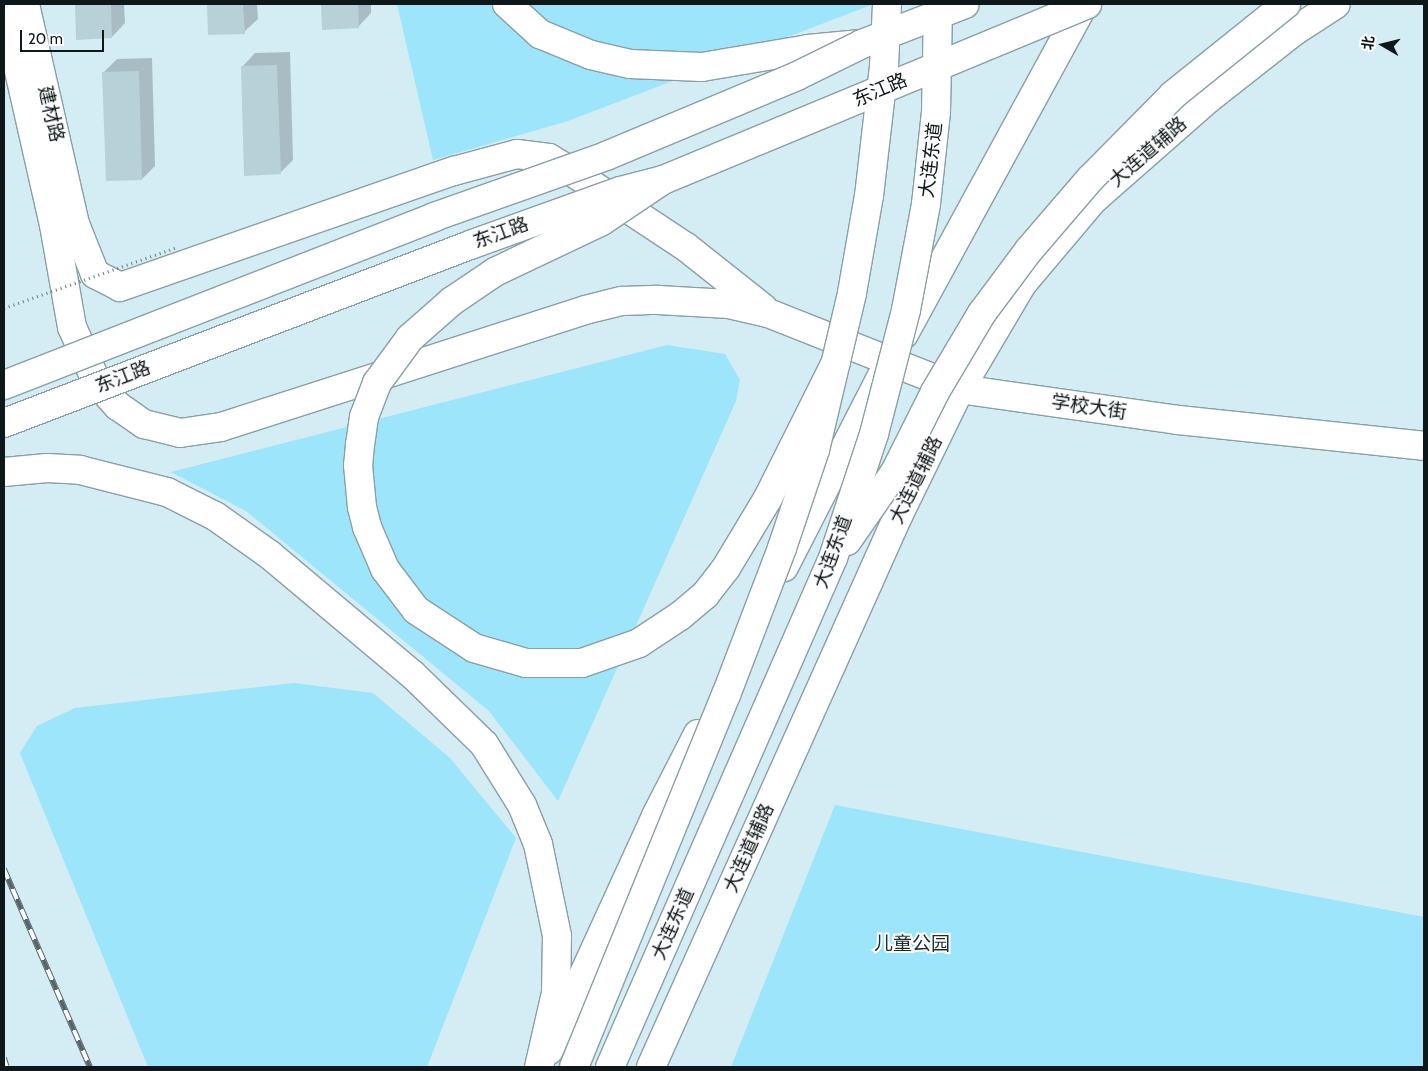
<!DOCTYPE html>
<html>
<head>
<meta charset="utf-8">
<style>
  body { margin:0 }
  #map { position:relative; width:1428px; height:1071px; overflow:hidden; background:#d4ecf4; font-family:Cabin,"Noto Sans SC",sans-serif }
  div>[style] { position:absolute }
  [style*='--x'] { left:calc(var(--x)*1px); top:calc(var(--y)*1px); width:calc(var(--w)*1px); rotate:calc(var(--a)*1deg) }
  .green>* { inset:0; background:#9ce5fa }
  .shadow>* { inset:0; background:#0003 }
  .building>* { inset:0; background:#b8d0d7 }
  .roads { filter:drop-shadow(1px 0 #889fa6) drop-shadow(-1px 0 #889fa6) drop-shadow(0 1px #889fa6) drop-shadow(0 -1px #889fa6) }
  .minor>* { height:28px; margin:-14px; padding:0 14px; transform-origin:14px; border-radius:14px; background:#fff }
  .major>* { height:28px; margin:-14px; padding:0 14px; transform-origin:14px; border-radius:14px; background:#fff }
  .rail>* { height:5.5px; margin-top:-2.75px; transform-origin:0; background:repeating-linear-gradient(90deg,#fff 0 11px,#56656a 0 22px); box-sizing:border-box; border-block:1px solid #56656a }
  .path-bridge>* { height:3px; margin-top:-1.5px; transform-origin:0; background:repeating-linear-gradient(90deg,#6a7a7f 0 1px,transparent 0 5px) }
  .bridges { filter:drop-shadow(1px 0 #889fa6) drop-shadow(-1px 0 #889fa6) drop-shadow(0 1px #889fa6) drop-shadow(0 -1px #889fa6) }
  .major-bridge>* { height:28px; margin:-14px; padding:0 14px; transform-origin:14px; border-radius:14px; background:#fff }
  span { translate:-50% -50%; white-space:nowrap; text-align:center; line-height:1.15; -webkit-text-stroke:4px #fff; paint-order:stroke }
  .street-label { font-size:19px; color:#0e171a }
  .park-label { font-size:19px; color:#1a2d33 }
  .frame { position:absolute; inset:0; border:5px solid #0e171a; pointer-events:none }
  .north { position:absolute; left:1358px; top:20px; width:50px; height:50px; -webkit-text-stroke:4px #fff; paint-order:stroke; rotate:278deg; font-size:14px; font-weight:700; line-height:20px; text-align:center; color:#0e171a }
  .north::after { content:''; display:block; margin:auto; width:18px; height:22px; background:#0e171a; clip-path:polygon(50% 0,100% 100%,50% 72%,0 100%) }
  .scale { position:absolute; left:20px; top:30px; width:84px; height:22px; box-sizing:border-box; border:2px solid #0e171a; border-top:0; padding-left:6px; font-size:15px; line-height:18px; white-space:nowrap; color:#0e171a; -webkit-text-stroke:4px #fff; paint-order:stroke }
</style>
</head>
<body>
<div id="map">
  <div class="green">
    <div style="clip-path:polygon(397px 4px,874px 4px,568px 121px,433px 160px)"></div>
    <div style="clip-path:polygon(667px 345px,725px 354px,740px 380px,736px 401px,558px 801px,489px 711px,246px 511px,171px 472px)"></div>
    <div style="clip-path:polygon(294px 683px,373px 693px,450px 758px,516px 838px,427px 1067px,148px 1067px,20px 753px,37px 726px,75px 708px)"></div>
    <div style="clip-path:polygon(835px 805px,1424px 917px,1424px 1067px,731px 1067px)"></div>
  </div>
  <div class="shadow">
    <div style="clip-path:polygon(76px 4px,124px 4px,125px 23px,112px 37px,78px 38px)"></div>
    <div style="clip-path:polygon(208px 4px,257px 4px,258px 19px,244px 32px,210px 34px)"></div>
    <div style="clip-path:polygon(323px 4px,371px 4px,371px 13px,358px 27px,324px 28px)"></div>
    <div style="clip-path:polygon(290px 52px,293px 160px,280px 173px,242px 67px,255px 53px)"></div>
    <div style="clip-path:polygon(152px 58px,155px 166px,142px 179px,104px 72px,117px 59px)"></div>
  </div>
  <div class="building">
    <div style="clip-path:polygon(75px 4px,111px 4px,112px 38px,76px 40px)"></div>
    <div style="clip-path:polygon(207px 4px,243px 4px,245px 34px,208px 35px)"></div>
    <div style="clip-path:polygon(321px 4px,358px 4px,359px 28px,322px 30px)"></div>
    <div style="clip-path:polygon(277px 65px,281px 174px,244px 176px,241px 66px)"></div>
    <div style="clip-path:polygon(139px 71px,142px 180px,106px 181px,102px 72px)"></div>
  </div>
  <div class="roads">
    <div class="minor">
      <div style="--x:25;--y:4;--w:226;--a:77.2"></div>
      <div style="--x:75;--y:224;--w:54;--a:68.2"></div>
      <div style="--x:95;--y:274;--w:28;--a:27"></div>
      <div style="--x:120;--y:287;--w:354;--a:-19.2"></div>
      <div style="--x:454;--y:171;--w:65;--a:-15.1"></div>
      <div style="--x:517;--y:154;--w:32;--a:7"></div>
      <div style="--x:549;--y:158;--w:26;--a:31"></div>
      <div style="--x:571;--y:171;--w:138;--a:33.5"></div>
      <div style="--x:686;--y:247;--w:98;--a:38.4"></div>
      <div style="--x:4;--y:5;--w:226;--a:77.2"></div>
      <div style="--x:54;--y:225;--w:104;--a:80"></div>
      <div style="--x:72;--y:327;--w:61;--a:65.9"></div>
      <div style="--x:97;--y:383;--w:31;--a:48"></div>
      <div style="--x:118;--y:406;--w:32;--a:35"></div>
      <div style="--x:144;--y:424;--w:37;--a:14"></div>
      <div style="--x:180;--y:433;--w:41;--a:-8.3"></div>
      <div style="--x:221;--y:427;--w:382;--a:-17.8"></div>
      <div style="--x:585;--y:310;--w:38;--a:-14"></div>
      <div style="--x:622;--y:301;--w:36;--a:-2"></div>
      <div style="--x:658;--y:300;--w:71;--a:3.2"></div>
      <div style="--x:729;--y:304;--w:40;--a:13"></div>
      <div style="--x:768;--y:313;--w:206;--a:21.6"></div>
      <div style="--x:960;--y:389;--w:220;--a:8.1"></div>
      <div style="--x:1178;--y:420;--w:247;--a:6"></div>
      <div style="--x:904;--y:334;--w:376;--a:-61.4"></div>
      <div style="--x:784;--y:567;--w:219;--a:-62.9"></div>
      <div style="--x:549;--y:1050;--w:257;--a:-65.4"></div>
      <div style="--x:656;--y:816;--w:92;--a:-62.9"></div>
      <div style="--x:651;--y:1067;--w:606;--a:-65.85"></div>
      <div style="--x:899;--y:514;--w:139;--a:-64"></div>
      <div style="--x:960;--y:389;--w:122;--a:-59.4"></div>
      <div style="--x:1022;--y:284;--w:110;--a:-49.8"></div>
      <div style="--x:1093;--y:200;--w:153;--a:-41.3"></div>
      <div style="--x:1208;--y:99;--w:108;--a:-38.2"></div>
      <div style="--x:1293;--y:32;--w:51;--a:-33.1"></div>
    </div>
    <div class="major">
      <div style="--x:507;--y:4;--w:45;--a:42.3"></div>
      <div style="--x:540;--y:34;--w:55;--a:22.4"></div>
      <div style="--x:591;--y:55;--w:40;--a:13"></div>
      <div style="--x:630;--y:64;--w:72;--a:2.4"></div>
      <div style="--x:702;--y:67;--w:108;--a:-9.6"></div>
      <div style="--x:808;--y:49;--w:53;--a:-5.4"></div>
      <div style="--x:4;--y:472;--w:43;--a:-5.3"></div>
      <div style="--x:47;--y:468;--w:33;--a:3"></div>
      <div style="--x:80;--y:470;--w:90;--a:14.2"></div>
      <div style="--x:167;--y:492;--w:54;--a:26.6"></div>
      <div style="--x:215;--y:516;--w:67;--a:35.3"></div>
      <div style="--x:270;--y:555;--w:185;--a:40"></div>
      <div style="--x:412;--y:674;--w:100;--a:44.2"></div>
      <div style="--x:484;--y:744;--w:72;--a:58.1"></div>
      <div style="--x:522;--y:805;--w:42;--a:67.7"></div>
      <div style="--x:538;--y:844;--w:94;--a:78.3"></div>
      <div style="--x:557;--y:936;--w:57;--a:91"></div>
      <div style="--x:556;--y:993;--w:76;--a:102.9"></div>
    </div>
  </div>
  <div class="rail">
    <div style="--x:4;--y:869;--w:216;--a:66.5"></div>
    <div style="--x:4;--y:1058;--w:9;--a:72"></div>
  </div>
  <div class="path-bridge">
    <div style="--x:4;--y:308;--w:183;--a:-19.4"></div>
  </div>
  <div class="bridges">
    <div class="major-bridge">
      <div style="--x:663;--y:180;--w:73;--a:146.1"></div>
      <div style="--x:602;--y:221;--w:119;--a:154.5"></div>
      <div style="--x:495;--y:272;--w:52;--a:146"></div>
      <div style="--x:452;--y:301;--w:56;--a:138.6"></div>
      <div style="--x:410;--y:338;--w:56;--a:126.3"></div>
      <div style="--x:377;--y:383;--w:36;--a:111"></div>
      <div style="--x:364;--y:417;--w:27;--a:98"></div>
      <div style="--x:360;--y:444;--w:21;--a:95"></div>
      <div style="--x:358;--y:465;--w:42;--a:84.6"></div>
      <div style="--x:362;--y:507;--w:21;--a:76"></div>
      <div style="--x:367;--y:527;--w:46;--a:66.8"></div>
      <div style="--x:385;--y:569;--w:51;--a:52.9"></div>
      <div style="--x:416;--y:610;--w:69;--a:33.2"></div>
      <div style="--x:474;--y:648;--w:54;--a:16.1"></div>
      <div style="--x:526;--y:663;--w:56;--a:0"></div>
      <div style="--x:582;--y:663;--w:60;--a:-19.3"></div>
      <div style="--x:639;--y:643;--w:49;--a:-33.4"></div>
      <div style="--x:680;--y:616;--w:33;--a:-40"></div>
      <div style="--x:705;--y:595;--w:34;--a:-52"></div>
      <div style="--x:726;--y:568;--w:82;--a:-59"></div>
      <div style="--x:768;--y:498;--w:152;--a:-63.4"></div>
      <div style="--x:4;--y:385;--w:462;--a:-21.3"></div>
      <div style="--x:434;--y:217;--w:182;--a:-19.5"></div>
      <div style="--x:606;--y:156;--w:207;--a:-22.7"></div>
      <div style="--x:797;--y:76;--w:72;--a:-26.2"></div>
      <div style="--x:862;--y:44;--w:110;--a:-21.2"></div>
      <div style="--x:4;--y:423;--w:499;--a:-20.9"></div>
      <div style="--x:470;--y:245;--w:159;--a:-19.8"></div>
      <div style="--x:620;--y:191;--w:44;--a:-14.3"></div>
      <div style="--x:663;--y:180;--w:459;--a:-22.5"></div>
      <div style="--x:847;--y:541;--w:84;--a:-55.2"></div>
      <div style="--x:895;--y:472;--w:89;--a:-63.4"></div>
      <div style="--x:935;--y:392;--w:92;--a:-59.3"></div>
      <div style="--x:982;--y:313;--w:79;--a:-53.3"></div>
      <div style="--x:1029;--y:250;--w:95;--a:-49.3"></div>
      <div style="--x:1091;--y:178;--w:117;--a:-45.3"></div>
      <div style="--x:1173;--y:95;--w:145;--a:-38.8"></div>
      <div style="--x:574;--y:1067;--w:402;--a:-67.8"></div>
      <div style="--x:726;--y:695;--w:157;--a:-69.1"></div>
      <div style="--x:782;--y:548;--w:103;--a:-71.4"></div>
      <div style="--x:815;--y:450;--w:161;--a:-76.7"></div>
      <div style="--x:852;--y:293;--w:98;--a:-80.1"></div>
      <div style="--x:869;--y:196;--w:131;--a:-83.4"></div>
      <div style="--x:884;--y:66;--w:62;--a:-87.2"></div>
      <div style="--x:610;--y:1067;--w:556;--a:-66.34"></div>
      <div style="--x:833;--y:558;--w:131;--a:-71.7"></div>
      <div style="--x:874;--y:434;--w:128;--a:-75.5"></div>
      <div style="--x:906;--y:310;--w:108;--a:-79.3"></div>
      <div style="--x:926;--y:204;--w:93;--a:-83.8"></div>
      <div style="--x:936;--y:112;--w:108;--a:-88.9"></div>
    </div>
  </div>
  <div class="street-label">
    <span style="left:880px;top:90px;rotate:-23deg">东江路</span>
    <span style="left:51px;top:114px;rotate:77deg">建材路</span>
    <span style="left:1148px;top:152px;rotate:-41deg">大连道辅路</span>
    <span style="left:931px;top:160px;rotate:-83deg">大连东道</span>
    <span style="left:501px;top:233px;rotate:-20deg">东江路</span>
    <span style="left:123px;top:377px;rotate:-21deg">东江路</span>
    <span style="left:1089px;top:407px;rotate:8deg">学校大街</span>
    <span style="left:916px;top:480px;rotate:-64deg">大连道辅路</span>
    <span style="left:833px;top:552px;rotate:-70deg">大连东道</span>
    <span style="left:749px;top:848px;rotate:-66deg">大连道辅路</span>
    <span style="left:673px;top:924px;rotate:-66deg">大连东道</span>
  </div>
  <div class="park-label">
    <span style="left:912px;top:944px">儿童公园</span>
  </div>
  <div class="frame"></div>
  <div class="north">北</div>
  <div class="scale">20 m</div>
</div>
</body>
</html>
